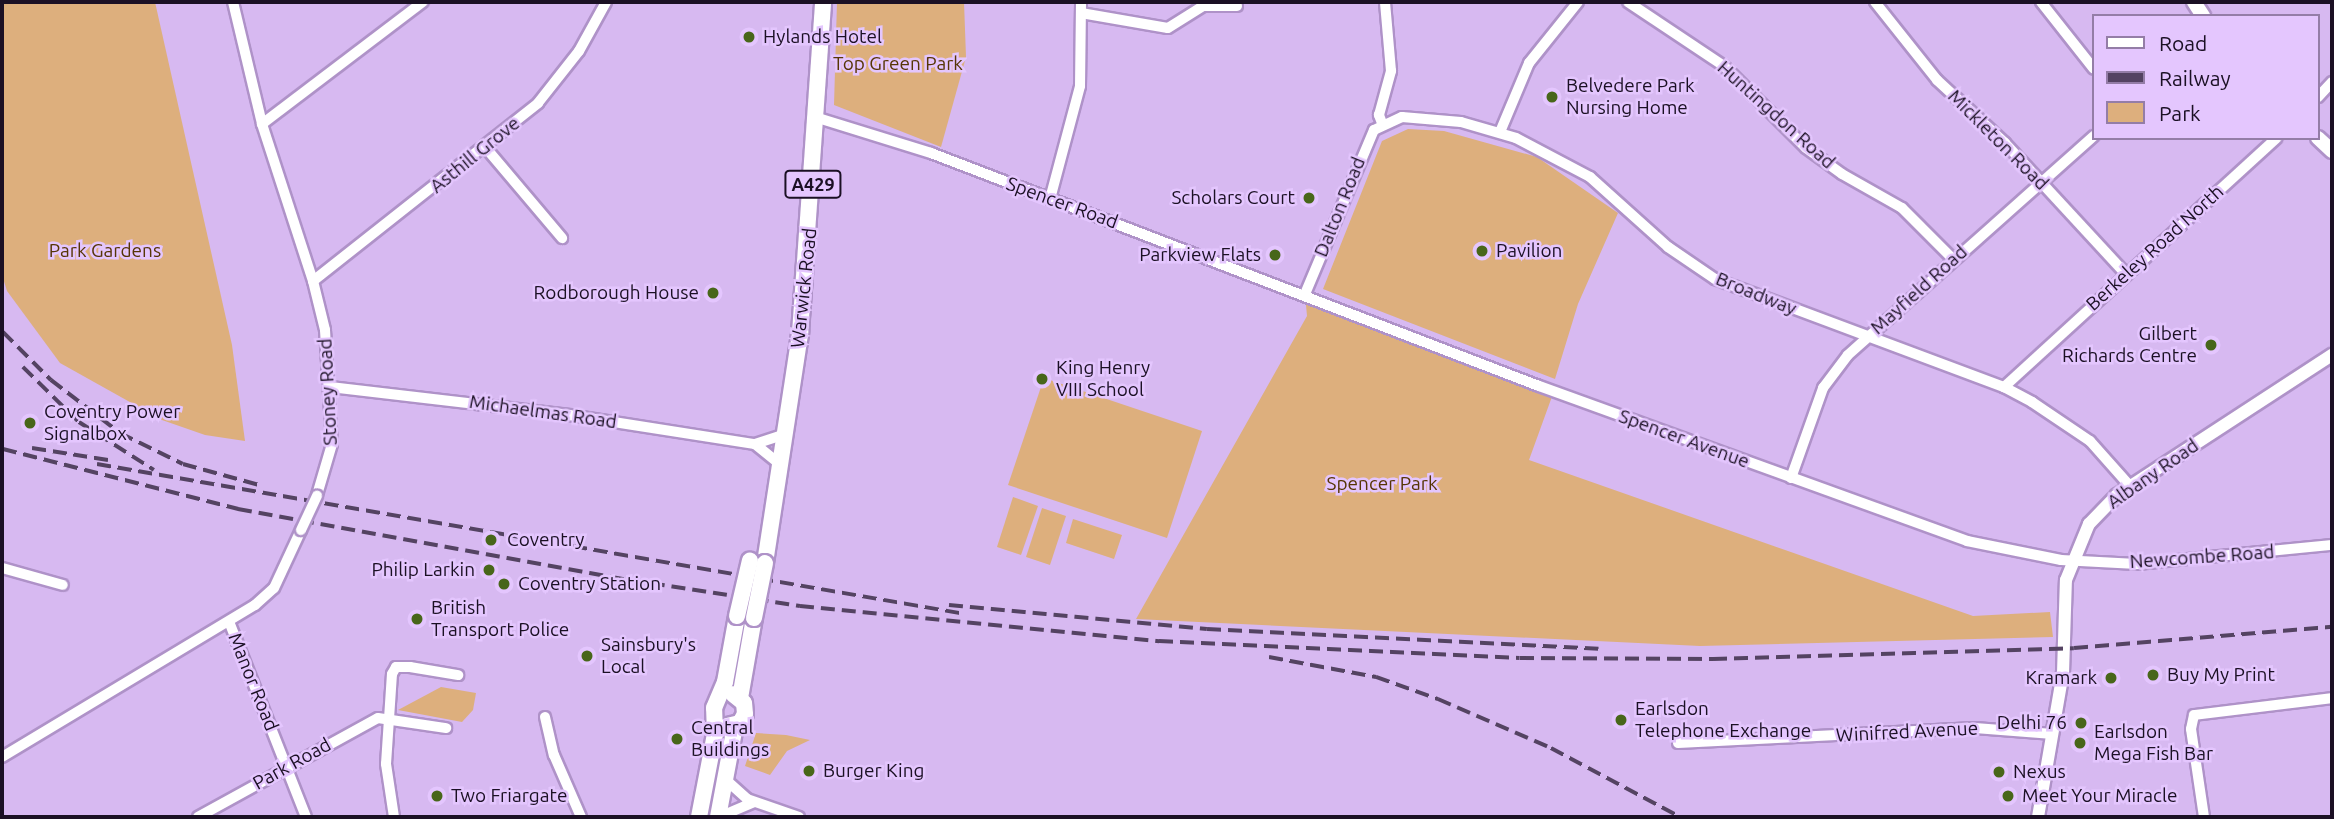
<!DOCTYPE html>
<html>
<head>
<meta charset="utf-8">
<style>
  body { margin:0 }
  #map { position:relative; width:2334px; height:819px; overflow:hidden; background:#d7b9f1; font-family:Ubuntu,sans-serif }
  div>[style] { position:absolute }
  [style*='--x'] { left:calc(var(--x)*1px); top:calc(var(--y)*1px); width:calc(var(--w)*1px); rotate:calc(var(--a)*1deg) }
  .green>* { inset:0; background:#ddaf7d }
  .roads { filter:drop-shadow(2px 0 #af92c8) drop-shadow(-2px 0 #af92c8) drop-shadow(0 2px #af92c8) drop-shadow(0 -2px #af92c8) }
  .minor>* { height:10px; margin:-5px; padding:0 5px; transform-origin:5px; border-radius:5px; background:#fff }
  .tertiary>* { height:12px; margin:-6px; padding:0 6px; transform-origin:6px; border-radius:6px; background:#fff }
  .secondary>* { height:14px; margin:-7px; padding:0 7px; transform-origin:7px; border-radius:7px; background:#fff }
  .primary>* { height:16px; margin:-8px; padding:0 8px; transform-origin:8px; border-radius:8px; background:#fff }
  .rail>* { height:3.5px; margin-top:-1.75px; transform-origin:0; background:repeating-linear-gradient(90deg,#544362 0 14px,transparent 0 21px) }
  .bridges { filter:drop-shadow(2px 0 #af92c8) drop-shadow(-2px 0 #af92c8) drop-shadow(0 2px #af92c8) drop-shadow(0 -2px #af92c8) }
  .minor-bridge>* { height:10px; margin:-5px; padding:0 5px; transform-origin:5px; border-radius:5px; background:#fff }
  .primary-bridge>* { height:16px; margin:-8px; padding:0 8px; transform-origin:8px; border-radius:8px; background:#fff }
  .dots>* { width:19px; height:19px; translate:-50% -50%; box-sizing:border-box; border:4px solid #e4c6fe; border-radius:50% }
  span { translate:-50% -50%; white-space:nowrap; text-align:center; line-height:1.15; -webkit-text-stroke:5px #e4c6fe; paint-order:stroke }
  .shield-label span { padding:2px 5px; background:#e4c6fe; border:2px solid; border-radius:5px; -webkit-text-stroke-width:0 }
  .shield-label { font-size:18px; color:#1b1024; font-weight:700 }
  .poi-label { font-size:19px; color:#1b1024 }
  .left { translate:0 -50%; text-align:left }
  .right { translate:-100% -50%; text-align:right }
  .park-label { font-size:19px; color:#563505 }
  .street-label { font-size:19px; color:#1b1024 }
  .frame { position:absolute; inset:0; border:4px solid #1b1024; pointer-events:none }
  .legend { position:absolute; left:2092px; top:14px; width:228px; height:126px; box-sizing:border-box; background:#e4c6fe; border:2px solid #947da7; margin:0; padding:9px 12px; list-style:none; font-size:21px; color:#1b1024 }
  .legend li { display:flex; align-items:center; gap:14px; height:35px }
  .legend b { width:35px; border:2px solid #947da7 }
</style>
</head>
<body>
<div id="map">
  <div class="green">
    <div style="clip-path:polygon(2px 2px,155px 2px,232px 345px,245px 441px,205px 435px,162px 420px,60px 363px,7px 291px,2px 275px)"></div>
    <div style="clip-path:polygon(837px 2px,964px 2px,966px 57px,941px 147px,834px 105px)"></div>
    <div style="clip-path:polygon(1408px 129px,1444px 131px,1537px 157px,1618px 213px,1578px 304px,1555px 379px,1323px 289px,1382px 141px)"></div>
    <div style="clip-path:polygon(1305px 294px,1554px 391px,1529px 460px,1973px 616px,2050px 612px,2053px 637px,1700px 646px,1136px 619px,1307px 316px)"></div>
    <div style="clip-path:polygon(1044px 378px,1202px 431px,1167px 538px,1008px 485px)"></div>
    <div style="clip-path:polygon(1013px 497px,1038px 506px,1021px 555px,997px 547px)"></div>
    <div style="clip-path:polygon(1042px 508px,1066px 516px,1050px 565px,1026px 557px)"></div>
    <div style="clip-path:polygon(1073px 519px,1122px 535px,1114px 559px,1066px 543px)"></div>
    <div style="clip-path:polygon(441px 687px,476px 693px,473px 710px,462px 722px,398px 710px)"></div>
    <div style="clip-path:polygon(756px 733px,786px 735px,810px 740px,787px 751px,770px 775px,745px 766px)"></div>
  </div>
  <div class="roads">
    <div class="minor">
      <div style="--x:233;--y:2;--w:125;--a:76.6"></div>
      <div style="--x:262;--y:124;--w:165;--a:72"></div>
      <div style="--x:313;--y:281;--w:50;--a:76.2"></div>
      <div style="--x:325;--y:330;--w:114;--a:86.5"></div>
      <div style="--x:332;--y:444;--w:53;--a:106.4"></div>
      <div style="--x:1628;--y:2;--w:115;--a:33.7"></div>
      <div style="--x:1724;--y:66;--w:116;--a:45"></div>
      <div style="--x:1806;--y:148;--w:44;--a:35.8"></div>
      <div style="--x:1842;--y:174;--w:69;--a:29.5"></div>
      <div style="--x:1902;--y:208;--w:72;--a:45"></div>
      <div style="--x:1875;--y:2;--w:100;--a:51.5"></div>
      <div style="--x:1937;--y:80;--w:93;--a:42.8"></div>
      <div style="--x:2005;--y:143;--w:178;--a:47.3"></div>
      <div style="--x:2041;--y:2;--w:85;--a:51.7"></div>
      <div style="--x:1081;--y:13;--w:88;--a:9.8"></div>
      <div style="--x:1168;--y:28;--w:41;--a:-32.2"></div>
      <div style="--x:1203;--y:6;--w:34;--a:0"></div>
      <div style="--x:2318;--y:97;--w:21;--a:-47"></div>
      <div style="--x:818;--y:118;--w:118;--a:17.2"></div>
      <div style="--x:931;--y:153;--w:651;--a:20.97"></div>
      <div style="--x:1539;--y:386;--w:455;--a:19.9"></div>
      <div style="--x:1967;--y:541;--w:96;--a:11.4"></div>
      <div style="--x:2061;--y:560;--w:76;--a:3"></div>
      <div style="--x:2137;--y:564;--w:196;--a:-5.6"></div>
      <div style="--x:1382;--y:123;--w:9;--a:-111"></div>
      <div style="--x:1379;--y:115;--w:46;--a:-74.7"></div>
      <div style="--x:1391;--y:71;--w:69;--a:-95"></div>
      <div style="--x:262;--y:124;--w:202;--a:-37.2"></div>
      <div style="--x:1500;--y:132;--w:75;--a:-67.2"></div>
      <div style="--x:1529;--y:63;--w:78;--a:-51.2"></div>
      <div style="--x:486;--y:148;--w:118;--a:49.8"></div>
      <div style="--x:1050;--y:199;--w:117;--a:-75.1"></div>
      <div style="--x:1080;--y:86;--w:84;--a:-89.3"></div>
      <div style="--x:313;--y:281;--w:287;--a:-38.3"></div>
      <div style="--x:538;--y:103;--w:66;--a:-51.7"></div>
      <div style="--x:579;--y:51;--w:56;--a:-61.1"></div>
      <div style="--x:1305;--y:294;--w:178;--a:-67.2"></div>
      <div style="--x:1374;--y:130;--w:31;--a:-25"></div>
      <div style="--x:1402;--y:117;--w:59;--a:4.8"></div>
      <div style="--x:1461;--y:122;--w:57;--a:16.2"></div>
      <div style="--x:1516;--y:138;--w:84;--a:27.8"></div>
      <div style="--x:1590;--y:177;--w:105;--a:41.9"></div>
      <div style="--x:1668;--y:247;--w:57;--a:34.2"></div>
      <div style="--x:1715;--y:279;--w:309;--a:20.5"></div>
      <div style="--x:2004;--y:387;--w:32;--a:28"></div>
      <div style="--x:2032;--y:402;--w:70;--a:33.9"></div>
      <div style="--x:2090;--y:441;--w:60;--a:48.4"></div>
      <div style="--x:331;--y:387;--w:240;--a:6.7"></div>
      <div style="--x:569;--y:415;--w:188;--a:8.9"></div>
      <div style="--x:755;--y:444;--w:33;--a:-18"></div>
      <div style="--x:2004;--y:387;--w:369;--a:-42.4"></div>
      <div style="--x:755;--y:444;--w:35;--a:39"></div>
      <div style="--x:1791;--y:478;--w:96;--a:-70.4"></div>
      <div style="--x:1823;--y:388;--w:41;--a:-52.9"></div>
      <div style="--x:1848;--y:355;--w:329;--a:-41.7"></div>
      <div style="--x:2;--y:568;--w:63;--a:15.6"></div>
      <div style="--x:230;--y:624;--w:207;--a:68.5"></div>
      <div style="--x:545;--y:717;--w:39;--a:77"></div>
      <div style="--x:554;--y:755;--w:68;--a:66.5"></div>
      <div style="--x:1678;--y:743;--w:297;--a:-2.9"></div>
      <div style="--x:1975;--y:728;--w:78;--a:4.4"></div>
      <div style="--x:2;--y:757;--w:295;--a:-31"></div>
      <div style="--x:255;--y:605;--w:25;--a:-42"></div>
      <div style="--x:274;--y:588;--w:64;--a:-65"></div>
      <div style="--x:725;--y:779;--w:30;--a:42"></div>
      <div style="--x:747;--y:799;--w:55;--a:19.1"></div>
      <div style="--x:198;--y:817;--w:205;--a:-28.8"></div>
      <div style="--x:378;--y:718;--w:69;--a:8.4"></div>
      <div style="--x:394;--y:817;--w:54;--a:-98.6"></div>
      <div style="--x:386;--y:764;--w:90;--a:-86.2"></div>
      <div style="--x:392;--y:674;--w:8;--a:-60"></div>
      <div style="--x:396;--y:667;--w:14;--a:0"></div>
      <div style="--x:410;--y:667;--w:49;--a:9.5"></div>
      <div style="--x:719;--y:817;--w:38;--a:-23"></div>
      <div style="--x:2204;--y:817;--w:89;--a:-98.4"></div>
      <div style="--x:2191;--y:729;--w:14;--a:-78"></div>
      <div style="--x:2194;--y:715;--w:139;--a:-7"></div>
    </div>
    <div class="tertiary">
      <div style="--x:2038;--y:817;--w:146;--a:-80.2"></div>
      <div style="--x:2063;--y:673;--w:93;--a:-88.2"></div>
      <div style="--x:2066;--y:580;--w:61;--a:-67.7"></div>
      <div style="--x:2089;--y:524;--w:40;--a:-46"></div>
      <div style="--x:2117;--y:495;--w:257;--a:-33.1"></div>
    </div>
    <div class="secondary">
      <div style="--x:2194;--y:2;--w:17;--a:57"></div>
      <div style="--x:2318;--y:138;--w:19;--a:43"></div>
    </div>
    <div class="primary">
      <div style="--x:765;--y:563;--w:233;--a:-81.3"></div>
      <div style="--x:800;--y:333;--w:332;--a:-86"></div>
      <div style="--x:740;--y:698;--w:81;--a:-80.1"></div>
      <div style="--x:727;--y:726;--w:13;--a:-13"></div>
      <div style="--x:740;--y:723;--w:10;--a:-61"></div>
      <div style="--x:745;--y:714;--w:11;--a:-95"></div>
      <div style="--x:744;--y:703;--w:14;--a:-141"></div>
      <div style="--x:699;--y:817;--w:85;--a:-79.1"></div>
      <div style="--x:715;--y:734;--w:26;--a:-92"></div>
      <div style="--x:714;--y:708;--w:28;--a:-67"></div>
      <div style="--x:725;--y:682;--w:67;--a:-79.7"></div>
      <div style="--x:718;--y:817;--w:93;--a:-79.4"></div>
    </div>
  </div>
  <div class="rail">
    <div style="--x:3;--y:332;--w:68;--a:45"></div>
    <div style="--x:51;--y:380;--w:87;--a:37.5"></div>
    <div style="--x:120;--y:433;--w:70;--a:26.2"></div>
    <div style="--x:183;--y:464;--w:79;--a:15.4"></div>
    <div style="--x:23;--y:367;--w:78;--a:44.5"></div>
    <div style="--x:79;--y:422;--w:89;--a:32.6"></div>
    <div style="--x:32;--y:448;--w:77;--a:9"></div>
    <div style="--x:3;--y:449;--w:243;--a:14.3"></div>
    <div style="--x:238;--y:509;--w:398;--a:10.3"></div>
    <div style="--x:630;--y:580;--w:172;--a:8.7"></div>
    <div style="--x:800;--y:606;--w:361;--a:5.6"></div>
    <div style="--x:1159;--y:641;--w:361;--a:2.7"></div>
    <div style="--x:1520;--y:658;--w:193;--a:0.3"></div>
    <div style="--x:1713;--y:659;--w:361;--a:-1.7"></div>
    <div style="--x:2074;--y:648;--w:259;--a:-4.7"></div>
    <div style="--x:97;--y:464;--w:876;--a:9.8"></div>
    <div style="--x:949;--y:605;--w:259;--a:5.3"></div>
    <div style="--x:1207;--y:629;--w:392;--a:2.9"></div>
    <div style="--x:1269;--y:657;--w:109;--a:10.6"></div>
    <div style="--x:1376;--y:677;--w:66;--a:19.5"></div>
    <div style="--x:1438;--y:699;--w:123;--a:23.4"></div>
    <div style="--x:1551;--y:748;--w:146;--a:28.1"></div>
  </div>
  <div class="bridges">
    <div class="minor-bridge">
      <div style="--x:301;--y:530;--w:38;--a:-65"></div>
    </div>
    <div class="primary-bridge">
      <div style="--x:737;--y:616;--w:57;--a:-76.9"></div>
      <div style="--x:754;--y:618;--w:56;--a:-78.7"></div>
    </div>
  </div>
  <div class="dots">
    <div style="left:749px;top:37px;background:#48661a"></div>
    <div style="left:1552px;top:97px;background:#48661a"></div>
    <div style="left:1309px;top:198px;background:#48661a"></div>
    <div style="left:1482px;top:251px;background:#48661a"></div>
    <div style="left:1275px;top:255px;background:#48661a"></div>
    <div style="left:713px;top:293px;background:#48661a"></div>
    <div style="left:2211px;top:345px;background:#48661a"></div>
    <div style="left:1042px;top:379px;background:#48661a"></div>
    <div style="left:30px;top:423px;background:#48661a"></div>
    <div style="left:491px;top:540px;background:#48661a"></div>
    <div style="left:489px;top:570px;background:#48661a"></div>
    <div style="left:504px;top:584px;background:#48661a"></div>
    <div style="left:417px;top:619px;background:#48661a"></div>
    <div style="left:587px;top:656px;background:#48661a"></div>
    <div style="left:2153px;top:675px;background:#48661a"></div>
    <div style="left:2111px;top:678px;background:#48661a"></div>
    <div style="left:1621px;top:720px;background:#48661a"></div>
    <div style="left:2081px;top:723px;background:#48661a"></div>
    <div style="left:677px;top:739px;background:#48661a"></div>
    <div style="left:2080px;top:743px;background:#48661a"></div>
    <div style="left:809px;top:771px;background:#48661a"></div>
    <div style="left:1999px;top:772px;background:#48661a"></div>
    <div style="left:437px;top:796px;background:#48661a"></div>
    <div style="left:2008px;top:796px;background:#48661a"></div>
  </div>
  <div class="shield-label">
    <span style="left:813px;top:184px">A429</span>
  </div>
  <div class="poi-label">
    <span class="left" style="left:763px;top:37px">Hylands Hotel</span>
    <span class="left" style="left:1566px;top:97px">Belvedere Park<br>Nursing Home</span>
    <span class="right" style="left:1295px;top:198px">Scholars Court</span>
    <span class="left" style="left:1496px;top:251px">Pavilion</span>
    <span class="right" style="left:1261px;top:255px">Parkview Flats</span>
    <span class="right" style="left:699px;top:293px">Rodborough House</span>
    <span class="right" style="left:2197px;top:345px">Gilbert<br>Richards Centre</span>
    <span class="left" style="left:1056px;top:379px">King Henry<br>VIII School</span>
    <span class="left" style="left:44px;top:423px">Coventry Power<br>Signalbox</span>
    <span class="left" style="left:507px;top:540px">Coventry</span>
    <span class="right" style="left:475px;top:570px">Philip Larkin</span>
    <span class="left" style="left:518px;top:584px">Coventry Station</span>
    <span class="left" style="left:431px;top:619px">British<br>Transport Police</span>
    <span class="left" style="left:601px;top:656px">Sainsbury's<br>Local</span>
    <span class="left" style="left:2167px;top:675px">Buy My Print</span>
    <span class="right" style="left:2097px;top:678px">Kramark</span>
    <span class="left" style="left:1635px;top:720px">Earlsdon<br>Telephone Exchange</span>
    <span class="right" style="left:2067px;top:723px">Delhi 76</span>
    <span class="left" style="left:691px;top:739px">Central<br>Buildings</span>
    <span class="left" style="left:2094px;top:743px">Earlsdon<br>Mega Fish Bar</span>
    <span class="left" style="left:823px;top:771px">Burger King</span>
    <span class="left" style="left:2013px;top:772px">Nexus</span>
    <span class="left" style="left:451px;top:796px">Two Friargate</span>
    <span class="left" style="left:2022px;top:796px">Meet Your Miracle</span>
  </div>
  <div class="park-label">
    <span style="left:898px;top:64px">Top Green Park</span>
    <span style="left:105px;top:251px">Park Gardens</span>
    <span style="left:1382px;top:484px">Spencer Park</span>
  </div>
  <div class="street-label">
    <span style="left:1776px;top:115px;rotate:42deg">Huntingdon Road</span>
    <span style="left:1998px;top:140px;rotate:45deg">Mickleton Road</span>
    <span style="left:475px;top:155px;rotate:-39deg">Asthill Grove</span>
    <span style="left:1062px;top:203px;rotate:20deg">Spencer Road</span>
    <span style="left:1340px;top:207px;rotate:-68deg">Dalton Road</span>
    <span style="left:2155px;top:248px;rotate:-42deg">Berkeley Road North</span>
    <span style="left:804px;top:288px;rotate:-84deg">Warwick Road</span>
    <span style="left:1919px;top:290px;rotate:-42deg">Mayfield Road</span>
    <span style="left:1756px;top:294px;rotate:22deg">Broadway</span>
    <span style="left:328px;top:392px;rotate:-93deg">Stoney Road</span>
    <span style="left:543px;top:412px;rotate:8deg">Michaelmas Road</span>
    <span style="left:1684px;top:439px;rotate:20deg">Spencer Avenue</span>
    <span style="left:2153px;top:474px;rotate:-35deg">Albany Road</span>
    <span style="left:2202px;top:557px;rotate:-4deg">Newcombe Road</span>
    <span style="left:253px;top:682px;rotate:68deg">Manor Road</span>
    <span style="left:1907px;top:732px;rotate:-3deg">Winifred Avenue</span>
    <span style="left:292px;top:764px;rotate:-29deg">Park Road</span>
  </div>
  <div class="frame"></div>
  <ul class="legend">
  <li><b style="height:9px;background:#fff"></b>Road</li>
  <li><b style="height:9px;background:#544362"></b>Railway</li>
  <li><b style="height:19px;background:#ddaf7d"></b>Park</li>
  </ul>
</div>
</body>
</html>
